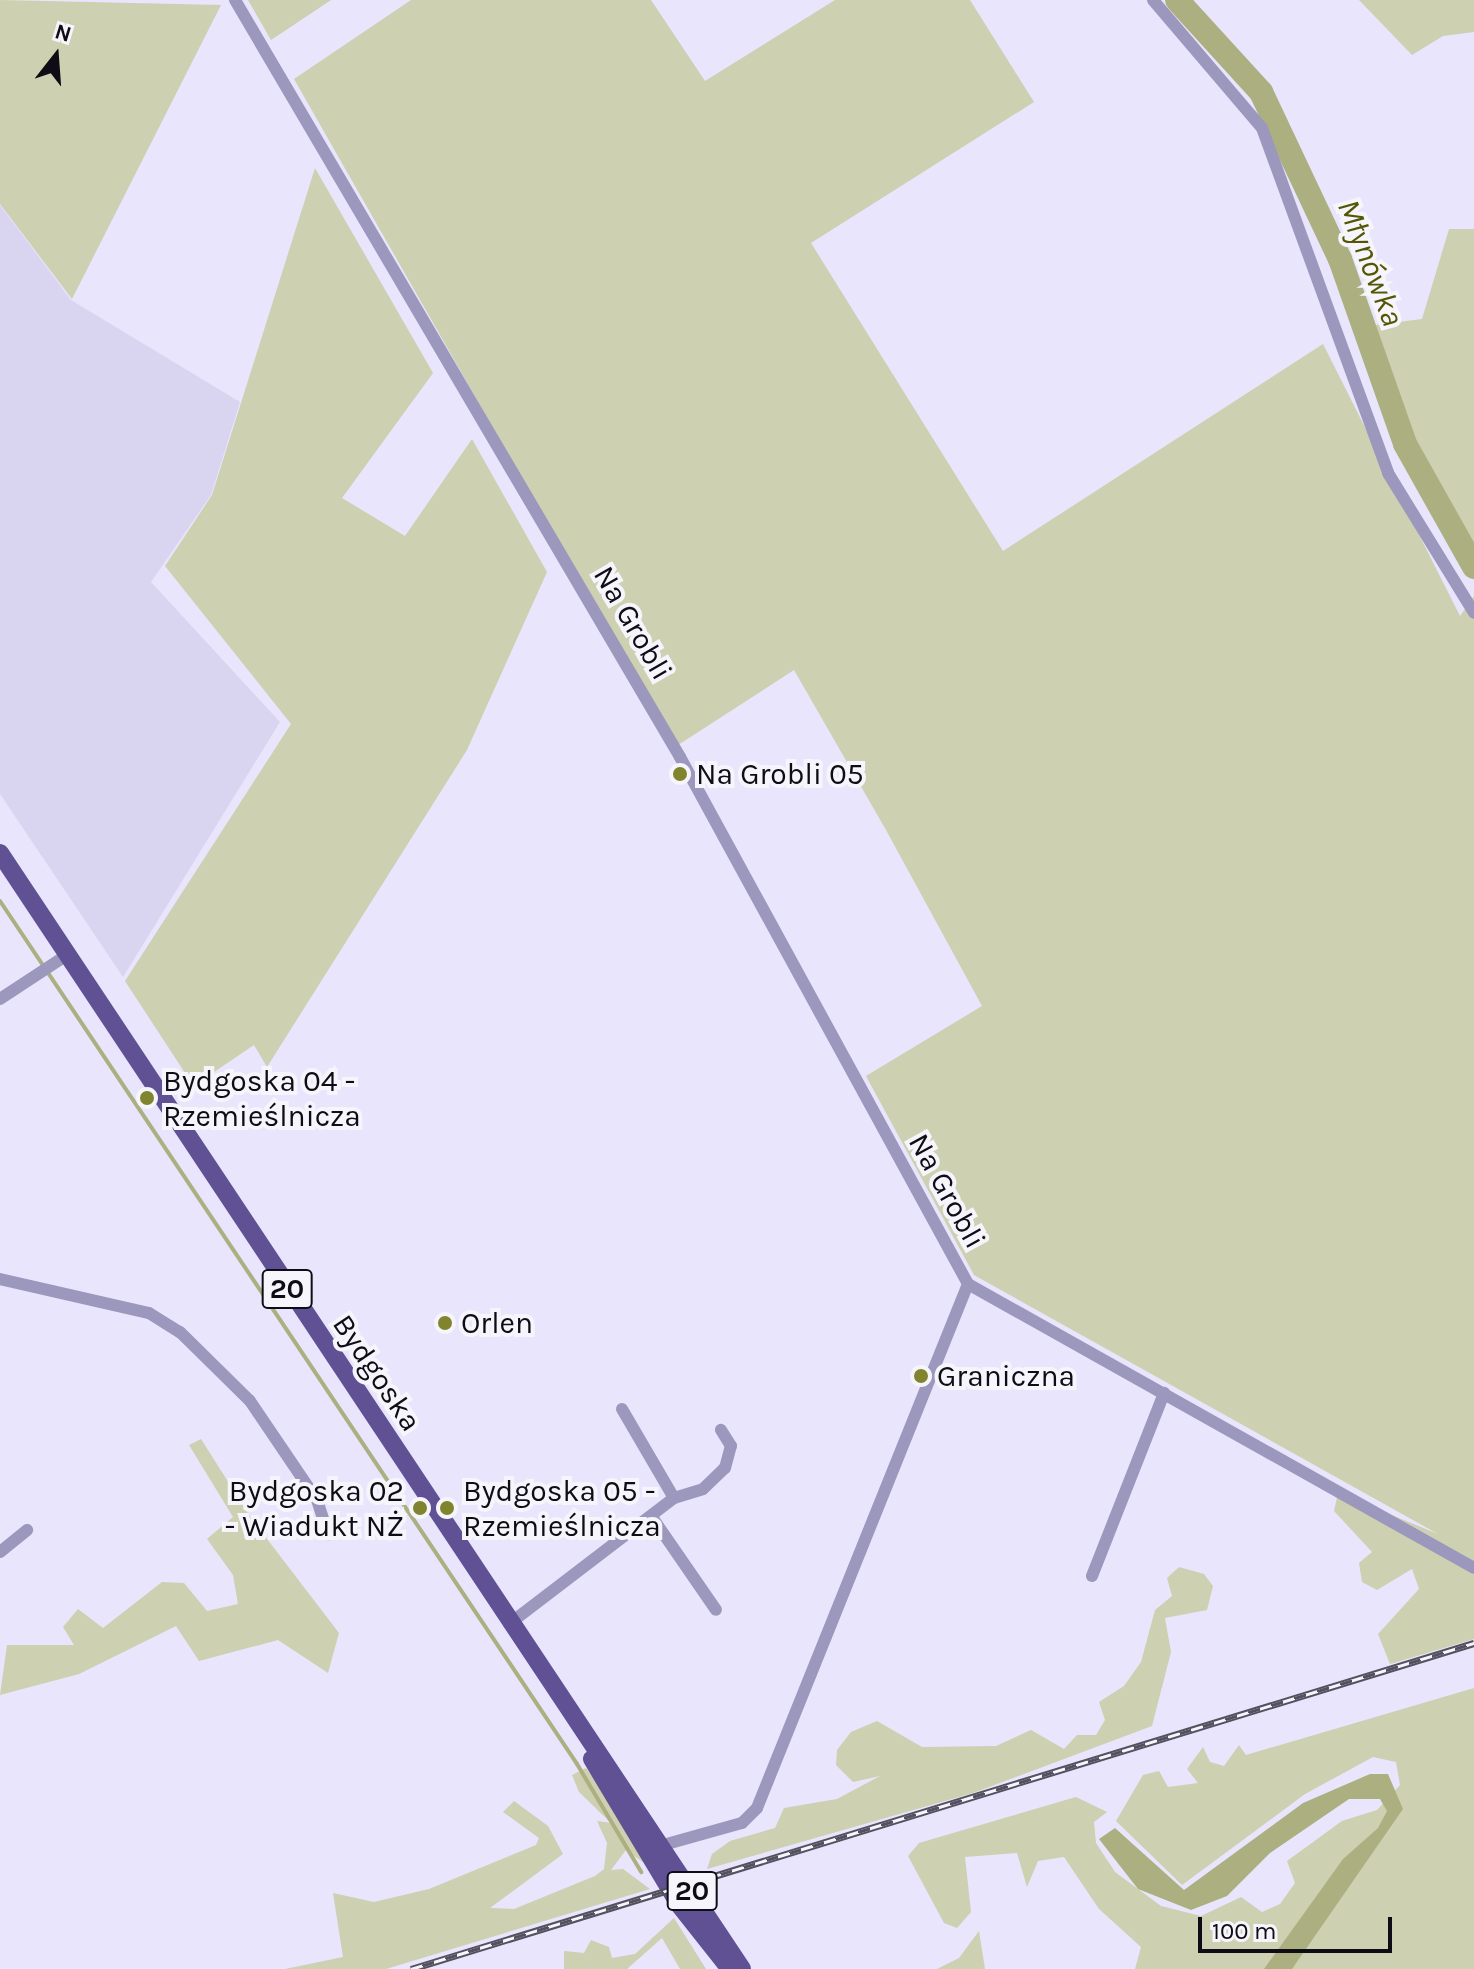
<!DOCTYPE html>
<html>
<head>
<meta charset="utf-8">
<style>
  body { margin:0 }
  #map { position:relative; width:1474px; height:1969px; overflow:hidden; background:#e8e5fc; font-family:Karla,sans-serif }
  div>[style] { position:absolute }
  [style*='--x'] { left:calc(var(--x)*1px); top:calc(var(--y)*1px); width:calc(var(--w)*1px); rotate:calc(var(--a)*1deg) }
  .built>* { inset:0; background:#d9d5f1 }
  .green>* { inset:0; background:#cdd0b1 }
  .water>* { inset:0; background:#acb081 }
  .stream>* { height:4px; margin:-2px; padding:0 2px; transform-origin:2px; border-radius:2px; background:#acb081 }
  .river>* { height:24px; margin:-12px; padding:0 12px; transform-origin:12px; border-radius:12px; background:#acb081 }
  .minor>* { height:12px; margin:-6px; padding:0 6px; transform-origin:6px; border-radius:6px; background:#9c97bd }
  .primary>* { height:18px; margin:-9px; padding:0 9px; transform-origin:9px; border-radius:9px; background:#5f5194 }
  .rail>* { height:7px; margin-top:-3.5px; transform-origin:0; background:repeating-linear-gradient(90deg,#f6f5fb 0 12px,#53515f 0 24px); box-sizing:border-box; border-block:2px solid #53515f }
  .dots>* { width:22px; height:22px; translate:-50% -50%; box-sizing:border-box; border:4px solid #f6f5fb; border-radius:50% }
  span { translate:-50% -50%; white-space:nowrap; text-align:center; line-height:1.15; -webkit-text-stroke:8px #f6f5fb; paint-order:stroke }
  .shield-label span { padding:2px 6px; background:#f6f5fb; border:2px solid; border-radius:6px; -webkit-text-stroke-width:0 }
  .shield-label { font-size:28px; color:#0e0d16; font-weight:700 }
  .street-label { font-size:30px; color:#0e0d16 }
  .poi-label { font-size:30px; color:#0e0d16 }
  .left { translate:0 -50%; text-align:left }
  .right { translate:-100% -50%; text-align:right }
  .water-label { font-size:32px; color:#535605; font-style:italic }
  .north { position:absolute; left:16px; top:16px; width:80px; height:80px; -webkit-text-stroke:6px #f6f5fb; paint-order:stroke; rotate:17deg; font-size:22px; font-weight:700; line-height:32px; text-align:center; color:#0e0d16 }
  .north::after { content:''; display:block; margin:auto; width:28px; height:36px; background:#0e0d16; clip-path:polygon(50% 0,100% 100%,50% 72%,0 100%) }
  .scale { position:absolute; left:1198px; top:1917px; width:194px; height:36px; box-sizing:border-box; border:4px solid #0e0d16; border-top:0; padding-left:10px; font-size:24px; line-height:28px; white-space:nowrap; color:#0e0d16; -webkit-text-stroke:6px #f6f5fb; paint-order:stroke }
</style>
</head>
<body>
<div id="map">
  <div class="built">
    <div style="clip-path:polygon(0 205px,71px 300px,240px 402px,211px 495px,151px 582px,280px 722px,123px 977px,0 794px)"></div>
  </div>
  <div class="green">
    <div style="clip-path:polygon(0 0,221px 5px,72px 299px,0 204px)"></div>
    <div style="clip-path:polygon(248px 0,331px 0,271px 40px)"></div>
    <div style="clip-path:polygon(411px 0,651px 0,705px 81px,835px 0,970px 0,1034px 102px,811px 243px,1003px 551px,1323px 344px,1460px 616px,1474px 596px,1474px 1639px,1390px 1664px,1378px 1634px,1419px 1589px,1412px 1569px,1377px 1590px,1362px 1582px,1359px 1563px,1372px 1552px,1334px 1511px,1338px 1493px,1438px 1534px,974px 1275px,866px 1076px,982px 1006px,886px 830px,794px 670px,675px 747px,294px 79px)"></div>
    <div style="clip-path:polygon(1359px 0,1474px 0,1474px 32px,1443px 36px,1412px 55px)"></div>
    <div style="clip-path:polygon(315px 168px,433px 373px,342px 498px,405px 536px,472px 439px,547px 572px,467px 750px,267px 1067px,254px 1045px,186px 1091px,187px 1076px,125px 981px,291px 724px,165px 566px,212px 495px)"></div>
    <div style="clip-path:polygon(1449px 229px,1474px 229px,1474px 580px,1393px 435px,1352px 328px,1422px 319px)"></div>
    <div style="clip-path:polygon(201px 1439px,251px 1518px,339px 1633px,328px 1673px,278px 1640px,199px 1661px,176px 1626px,79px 1674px,0 1695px,7px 1645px,74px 1645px,63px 1627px,78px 1609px,103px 1628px,162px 1582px,184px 1583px,207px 1611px,238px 1604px,233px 1575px,207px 1539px,233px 1517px,189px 1445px)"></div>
    <div style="clip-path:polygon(1179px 1567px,1204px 1574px,1213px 1586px,1207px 1610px,1165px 1618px,1171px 1652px,1152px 1726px,973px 1793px,707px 1869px,712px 1854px,730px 1841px,775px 1828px,784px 1808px,837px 1799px,880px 1776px,853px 1782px,836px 1765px,837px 1750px,851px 1732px,877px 1721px,922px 1747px,996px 1746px,1031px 1730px,1064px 1749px,1077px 1735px,1096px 1735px,1105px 1720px,1099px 1702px,1124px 1686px,1141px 1662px,1155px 1610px,1172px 1596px,1167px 1578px)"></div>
    <div style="clip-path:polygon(1474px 1688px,1474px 1969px,1135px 1969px,1141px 1947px,1099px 1909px,1064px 1857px,1038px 1861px,1027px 1887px,1017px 1853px,965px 1857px,971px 1912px,957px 1928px,944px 1923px,908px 1856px,919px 1843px,1076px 1797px,1107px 1812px,1094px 1822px,1096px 1843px,1115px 1872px,1161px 1906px,1201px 1916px,1241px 1897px,1262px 1912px,1280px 1904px,1295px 1883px,1287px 1861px,1342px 1821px,1377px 1810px,1400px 1785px,1396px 1762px,1373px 1757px,1305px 1794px,1182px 1885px,1116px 1821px,1143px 1775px,1159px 1771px,1168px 1787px,1198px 1783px,1187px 1769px,1203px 1747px,1210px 1762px,1224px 1766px,1239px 1745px,1246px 1755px)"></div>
    <div style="clip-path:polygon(586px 1768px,626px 1823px,644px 1863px,626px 1850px,611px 1870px,623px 1869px,650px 1889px,386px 1969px,285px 1969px,343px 1957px,333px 1893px,374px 1902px,429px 1889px,536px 1845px,539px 1838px,503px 1812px,514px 1801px,548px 1826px,563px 1854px,490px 1908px,514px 1909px,595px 1876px,604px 1869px,607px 1843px,597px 1821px,611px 1823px,579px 1792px,572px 1775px)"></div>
    <div style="clip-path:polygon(674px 1918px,706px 1969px,680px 1969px,662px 1938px,627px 1969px,564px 1969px,564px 1951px,584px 1953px,591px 1940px,609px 1947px,612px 1958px,635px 1954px)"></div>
    <div style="clip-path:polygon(979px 1931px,985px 1969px,937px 1969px,959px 1958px)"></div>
  </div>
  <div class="water">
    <div style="clip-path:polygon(1370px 1774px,1388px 1774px,1403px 1809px,1292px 1969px,1264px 1969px,1343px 1859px,1378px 1828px,1387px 1811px,1380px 1799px,1349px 1799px,1270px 1853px,1227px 1896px,1191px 1910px,1138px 1889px,1099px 1839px,1115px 1828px,1184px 1890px,1303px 1803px)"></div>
  </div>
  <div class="stream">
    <div style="--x:0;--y:901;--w:1038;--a:56.23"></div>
    <div style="--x:577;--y:1764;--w:126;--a:59.3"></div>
  </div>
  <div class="river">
    <div style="--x:1177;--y:0;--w:125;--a:47.6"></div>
    <div style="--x:1261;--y:92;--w:185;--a:64.7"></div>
    <div style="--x:1340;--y:259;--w:196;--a:70.6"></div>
    <div style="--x:1405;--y:444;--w:141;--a:60.7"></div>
  </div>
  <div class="minor">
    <div style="--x:235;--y:0;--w:878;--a:59.55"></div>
    <div style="--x:680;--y:757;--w:601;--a:61.34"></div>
    <div style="--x:1153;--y:0;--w:168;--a:49.6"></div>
    <div style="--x:1262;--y:128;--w:367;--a:69.9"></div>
    <div style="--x:1388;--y:473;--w:164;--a:58.4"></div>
    <div style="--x:0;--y:999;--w:80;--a:-33.3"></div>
    <div style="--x:0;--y:1279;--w:153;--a:12.9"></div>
    <div style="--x:149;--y:1313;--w:36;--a:32"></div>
    <div style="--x:180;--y:1332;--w:98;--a:44.6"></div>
    <div style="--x:250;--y:1401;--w:120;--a:55.9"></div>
    <div style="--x:317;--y:1500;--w:36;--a:72"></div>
    <div style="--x:968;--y:1284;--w:580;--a:29.3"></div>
    <div style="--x:622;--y:1409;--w:103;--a:59.7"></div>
    <div style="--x:654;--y:1520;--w:109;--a:55.4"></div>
    <div style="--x:0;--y:1552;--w:35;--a:-39"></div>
    <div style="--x:1092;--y:1576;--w:197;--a:-68.5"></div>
    <div style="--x:509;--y:1624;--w:208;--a:-37.4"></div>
    <div style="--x:674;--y:1498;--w:30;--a:-17"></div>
    <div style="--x:703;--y:1489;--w:30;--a:-44"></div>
    <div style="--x:725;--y:1468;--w:23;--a:-75"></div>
    <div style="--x:731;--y:1446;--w:19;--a:-122"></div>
    <div style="--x:656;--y:1847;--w:89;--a:-15.6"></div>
    <div style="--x:742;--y:1823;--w:21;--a:-45"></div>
    <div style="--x:757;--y:1808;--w:565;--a:-68.07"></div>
  </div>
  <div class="primary">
    <div style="--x:0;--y:853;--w:1340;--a:56.38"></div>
    <div style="--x:592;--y:1759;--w:171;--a:59.1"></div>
    <div style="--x:680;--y:1906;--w:80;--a:51.6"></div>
  </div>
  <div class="rail">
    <div style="--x:411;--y:1969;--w:1112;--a:-17.05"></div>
  </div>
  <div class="dots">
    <div style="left:680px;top:774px;background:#80842e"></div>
    <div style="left:147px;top:1098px;background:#80842e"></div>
    <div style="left:445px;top:1323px;background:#80842e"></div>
    <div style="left:921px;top:1376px;background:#80842e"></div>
    <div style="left:420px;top:1508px;background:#80842e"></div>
    <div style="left:447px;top:1508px;background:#80842e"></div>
  </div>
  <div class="shield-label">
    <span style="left:287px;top:1289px">20</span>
    <span style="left:692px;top:1891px">20</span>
  </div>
  <div class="street-label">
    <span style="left:633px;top:623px;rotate:60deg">Na Grobli</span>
    <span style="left:947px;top:1191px;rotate:61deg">Na Grobli</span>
    <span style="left:377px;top:1373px;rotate:56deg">Bydgoska</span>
  </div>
  <div class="poi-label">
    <span class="left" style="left:696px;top:774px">Na Grobli 05</span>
    <span class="left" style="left:163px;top:1098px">Bydgoska 04 -<br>Rzemieślnicza</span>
    <span class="left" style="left:461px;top:1323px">Orlen</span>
    <span class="left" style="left:937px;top:1376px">Graniczna</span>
    <span class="right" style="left:404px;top:1508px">Bydgoska 02<br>- Wiadukt NŻ</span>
    <span class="left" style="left:463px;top:1508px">Bydgoska 05 -<br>Rzemieślnicza</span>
  </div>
  <div class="water-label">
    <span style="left:1370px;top:263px;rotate:69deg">Młynówka</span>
  </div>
  <div class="north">N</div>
  <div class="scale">100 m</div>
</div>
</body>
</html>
